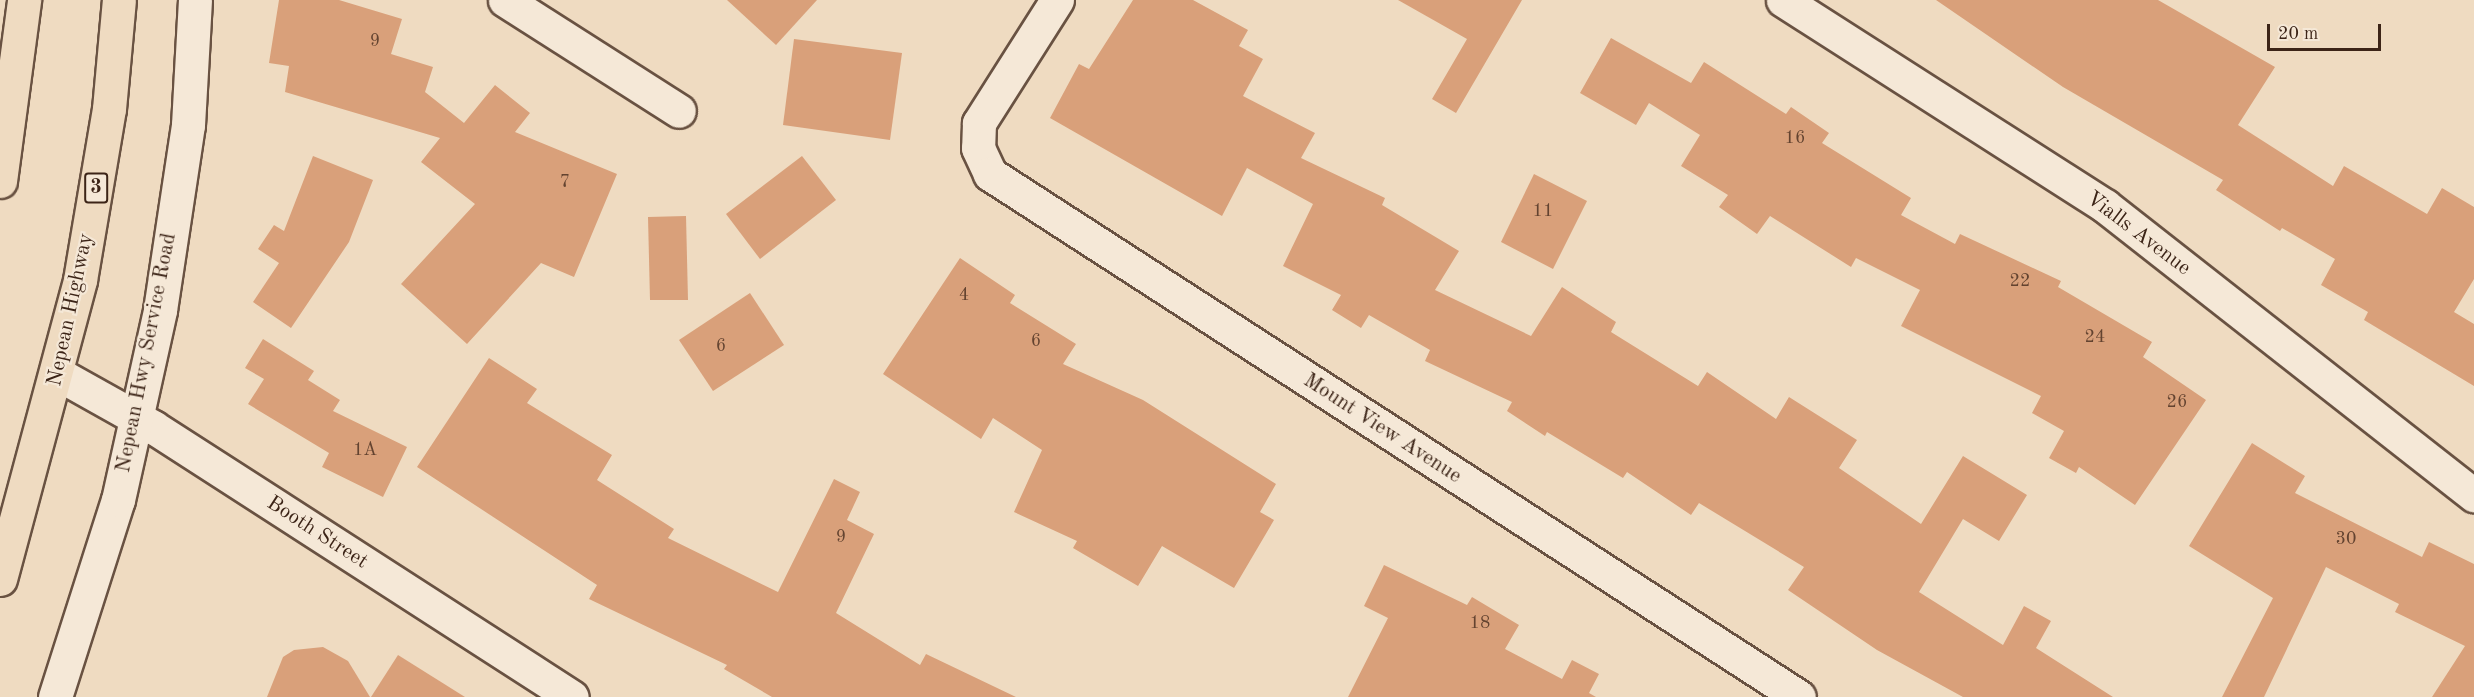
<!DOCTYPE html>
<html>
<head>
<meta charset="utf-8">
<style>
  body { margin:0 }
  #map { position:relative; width:2474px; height:697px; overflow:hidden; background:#efdbc1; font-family:"Old Standard TT",serif }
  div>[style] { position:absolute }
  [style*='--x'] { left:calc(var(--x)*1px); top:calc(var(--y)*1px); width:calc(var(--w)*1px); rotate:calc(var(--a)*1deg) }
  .building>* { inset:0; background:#d9a07a }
  .roads { filter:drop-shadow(2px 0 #695242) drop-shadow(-2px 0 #695242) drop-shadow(0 2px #695242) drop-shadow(0 -2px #695242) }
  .minor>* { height:33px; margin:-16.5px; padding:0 16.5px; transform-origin:16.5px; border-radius:16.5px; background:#f5e8d7 }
  .trunk>* { height:33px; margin:-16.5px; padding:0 16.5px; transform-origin:16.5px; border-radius:16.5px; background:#efdbc1 }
  span { translate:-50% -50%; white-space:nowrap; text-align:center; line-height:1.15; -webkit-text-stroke:4.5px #f5e8d7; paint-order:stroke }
  .number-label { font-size:18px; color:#634330 }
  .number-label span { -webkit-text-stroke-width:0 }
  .shield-label span { padding:2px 4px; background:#f5e8d7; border:2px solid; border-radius:4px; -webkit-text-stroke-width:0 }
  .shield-label { font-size:20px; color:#3c2417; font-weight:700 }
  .street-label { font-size:21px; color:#3c2417 }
  .scale { position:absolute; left:2267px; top:24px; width:114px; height:27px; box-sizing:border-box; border:3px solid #3c2417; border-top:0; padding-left:8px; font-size:18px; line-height:21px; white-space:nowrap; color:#3c2417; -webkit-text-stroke:4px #f5e8d7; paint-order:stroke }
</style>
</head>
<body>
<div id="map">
  <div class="building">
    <div style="clip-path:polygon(279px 0,339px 0,402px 19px,391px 54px,433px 67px,425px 92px,464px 123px,495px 85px,530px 113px,515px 132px,617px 174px,574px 277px,541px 263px,467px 344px,401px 284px,475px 204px,421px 162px,440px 138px,285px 92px,289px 66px,269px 63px)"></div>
    <div style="clip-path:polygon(727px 0,817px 0,776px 45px)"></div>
    <div style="clip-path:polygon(1133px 0,1193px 0,1248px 30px,1239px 46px,1263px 59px,1243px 96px,1315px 133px,1301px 158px,1385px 198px,1382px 205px,1459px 251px,1435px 290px,1531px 336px,1562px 287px,1616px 322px,1611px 332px,1698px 386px,1707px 372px,1776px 419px,1789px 397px,1857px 440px,1839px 468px,1921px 524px,1963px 456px,2027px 495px,1999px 541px,1963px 519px,1919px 592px,2003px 645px,2024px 606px,2051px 621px,2036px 648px,2113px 697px,1963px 697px,1877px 650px,1788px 590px,1804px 567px,1699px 503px,1691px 515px,1627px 472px,1623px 478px,1547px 432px,1545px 436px,1507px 411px,1512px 402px,1425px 361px,1430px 350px,1369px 315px,1361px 328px,1332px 310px,1341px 295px,1283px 266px,1313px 204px,1247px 168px,1222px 216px,1050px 118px,1079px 64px,1089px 69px)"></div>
    <div style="clip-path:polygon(1398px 0,1522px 0,1456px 113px,1432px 99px,1467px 39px)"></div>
    <div style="clip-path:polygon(1936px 0,2158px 0,2275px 67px,2238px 125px,2333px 186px,2344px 166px,2427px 214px,2442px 188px,2474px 207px,2474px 279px,2454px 312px,2474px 324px,2474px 386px,2364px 320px,2368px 312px,2321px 285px,2335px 259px,2282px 228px,2280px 231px,2216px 190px,2223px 180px,2063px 87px)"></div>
    <div style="clip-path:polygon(1611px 38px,1691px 83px,1704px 62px,1786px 114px,1791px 107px,1829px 133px,1822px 143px,1911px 198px,1901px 215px,1955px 244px,1960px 234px,2061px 281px,2058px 287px,2152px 342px,2143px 357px,2206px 400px,2135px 505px,2079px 467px,2076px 473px,2049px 458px,2064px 431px,2032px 413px,2041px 396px,1901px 326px,1920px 290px,1856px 258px,1851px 267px,1770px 216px,1757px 234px,1719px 207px,1728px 195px,1681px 166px,1700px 135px,1649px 103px,1636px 125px,1580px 93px)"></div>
    <div style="clip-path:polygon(794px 39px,902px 53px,890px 140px,783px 125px)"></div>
    <div style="clip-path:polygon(313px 156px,373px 180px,349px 242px,291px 328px,253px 302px,279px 263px,258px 249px,274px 225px,284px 231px)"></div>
    <div style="clip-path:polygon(802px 156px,836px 200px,760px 259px,726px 214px)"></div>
    <div style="clip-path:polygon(1534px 174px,1587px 201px,1553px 269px,1501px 242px)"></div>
    <div style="clip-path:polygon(686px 216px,688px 300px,650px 300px,648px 217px)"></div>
    <div style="clip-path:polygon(960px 258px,1015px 295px,1010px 303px,1076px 344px,1063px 364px,1143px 400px,1276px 484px,1260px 512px,1274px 520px,1234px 588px,1162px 546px,1138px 586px,1073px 548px,1077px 541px,1014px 512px,1042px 450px,993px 418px,981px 439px,883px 374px)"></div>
    <div style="clip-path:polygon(750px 293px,784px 345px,713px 391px,679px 340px)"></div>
    <div style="clip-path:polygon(263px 339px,314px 371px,308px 380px,340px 400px,333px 411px,407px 447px,383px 497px,322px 467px,329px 453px,248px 404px,264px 379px,245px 368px)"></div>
    <div style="clip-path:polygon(489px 358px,537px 389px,527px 403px,612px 455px,597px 480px,674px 529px,668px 538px,778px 592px,834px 479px,860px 492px,847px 520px,874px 534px,836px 613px,920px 665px,926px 654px,1016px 697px,772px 697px,724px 669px,727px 665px,589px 599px,597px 585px,417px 467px)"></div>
    <div style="clip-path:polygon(2252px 443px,2305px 476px,2295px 493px,2422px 557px,2429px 542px,2474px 564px,2474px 697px,2432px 697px,2465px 646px,2395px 612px,2399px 604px,2326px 567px,2264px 697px,2222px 697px,2273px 598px,2189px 546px)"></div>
    <div style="clip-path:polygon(1384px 565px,1467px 605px,1472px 597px,1519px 625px,1505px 649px,1562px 679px,1572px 660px,1599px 674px,1589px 693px,1596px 697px,1348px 697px,1388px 618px,1364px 606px)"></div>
    <div style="clip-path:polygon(323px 647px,348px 661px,370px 697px,267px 697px,283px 657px,294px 650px)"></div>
    <div style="clip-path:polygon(398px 655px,465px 697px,371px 697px)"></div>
  </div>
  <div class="roads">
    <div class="minor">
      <div style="--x:505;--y:0;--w:206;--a:32.5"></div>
      <div style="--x:1057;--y:0;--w:146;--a:122.4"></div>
      <div style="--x:979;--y:123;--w:25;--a:92"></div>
      <div style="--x:978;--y:148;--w:29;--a:65"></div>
      <div style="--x:990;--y:174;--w:963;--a:32.88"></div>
      <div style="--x:1783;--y:0;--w:382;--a:32.6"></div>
      <div style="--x:2105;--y:206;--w:469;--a:38.1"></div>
      <div style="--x:58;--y:374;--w:109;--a:29.2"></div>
      <div style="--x:153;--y:427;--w:498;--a:32.8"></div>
      <div style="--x:55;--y:697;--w:207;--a:-72.3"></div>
      <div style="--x:118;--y:500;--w:195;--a:-77.5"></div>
      <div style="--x:160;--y:310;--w:187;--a:-81.4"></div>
      <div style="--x:188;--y:125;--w:125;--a:-86.8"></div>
    </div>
    <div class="trunk">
      <div style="--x:0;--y:181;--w:183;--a:-82.4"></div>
      <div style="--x:0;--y:579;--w:310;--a:-75"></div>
      <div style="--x:80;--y:280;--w:173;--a:-80.4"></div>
      <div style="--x:109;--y:109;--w:109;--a:-84.8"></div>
    </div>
  </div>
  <div class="number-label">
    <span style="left:375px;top:41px">9</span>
    <span style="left:1795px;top:138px">16</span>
    <span style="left:565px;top:182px">7</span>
    <span style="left:1543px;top:211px">11</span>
    <span style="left:2020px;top:281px">22</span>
    <span style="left:964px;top:295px">4</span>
    <span style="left:2095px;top:337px">24</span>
    <span style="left:1036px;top:341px">6</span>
    <span style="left:721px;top:346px">6</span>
    <span style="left:2177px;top:402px">26</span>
    <span style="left:365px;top:450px">1A</span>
    <span style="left:841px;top:537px">9</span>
    <span style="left:2346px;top:539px">30</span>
    <span style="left:1480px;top:623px">18</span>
  </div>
  <div class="shield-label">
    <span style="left:96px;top:188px">3</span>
  </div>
  <div class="street-label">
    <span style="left:2138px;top:234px;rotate:37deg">Vialls Avenue</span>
    <span style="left:71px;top:310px;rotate:-78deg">Nepean Highway</span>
    <span style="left:147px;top:353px;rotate:-79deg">Nepean Hwy Service Road</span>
    <span style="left:1382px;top:429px;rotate:33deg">Mount View Avenue</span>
    <span style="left:317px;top:533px;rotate:33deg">Booth Street</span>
  </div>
  <div class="scale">20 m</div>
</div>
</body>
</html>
